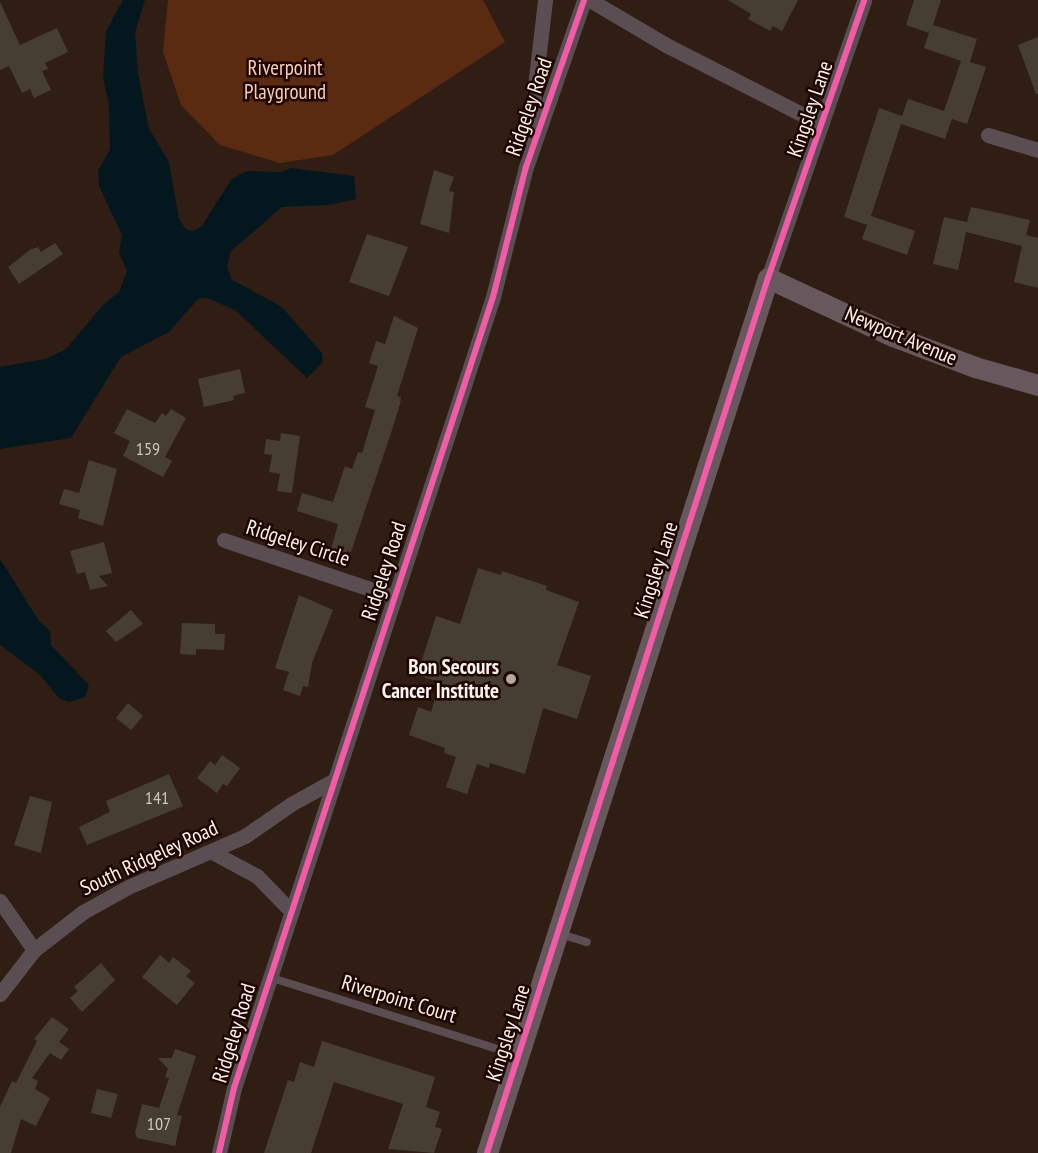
<!DOCTYPE html>
<html>
<head>
<meta charset="utf-8">
<style>
  body { margin:0 }
  #map { position:relative; width:1038px; height:1153px; overflow:hidden; background:#301e14; font-family:"PT Sans Narrow",sans-serif }
  div>[style] { position:absolute }
  [style*='--x'] { left:calc(var(--x)*1px); top:calc(var(--y)*1px); width:calc(var(--w)*1px); rotate:calc(var(--a)*1deg) }
  .green>* { inset:0; background:#5a2a11 }
  .water>* { inset:0; background:#04171f }
  .building>* { inset:0; background:#463e32 }
  .lane>* { height:8px; margin:-4px; padding:0 4px; transform-origin:4px; border-radius:4px; background:#5a4e52 }
  .street>* { height:15px; margin:-7.5px; padding:0 7.5px; transform-origin:7.5px; border-radius:7.5px; background:#5a4e52 }
  .secondary>* { height:21px; margin:-10.5px; padding:0 10.5px; transform-origin:10.5px; border-radius:10.5px; background:#66585c }
  .cycleway>* { height:6px; margin:-3px; padding:0 3px; transform-origin:3px; border-radius:3px; background:#f35aa7 }
  .dots>* { width:16px; height:16px; translate:-50% -50%; box-sizing:border-box; border:3px solid #1f0600; border-radius:50% }
  span { translate:-50% -50%; white-space:nowrap; text-align:center; line-height:1.15; -webkit-text-stroke:5px #1f0600; paint-order:stroke }
  .number-label { font-size:18px; color:#cdc5bf }
  .number-label span { -webkit-text-stroke-width:0 }
  .park-label { font-size:21px; color:#f5cebc }
  .street-label { font-size:21px; color:#faf2ee }
  .poi-label { font-size:21px; color:#faf2ee; font-weight:700 }
  .right { translate:-100% -50%; text-align:right }
</style>
</head>
<body>
<div id="map">
  <div class="green">
    <div style="clip-path:polygon(168px 0,483px 0,505px 42px,333px 155px,280px 163px,220px 145px,181px 105px,163px 52px)"></div>
  </div>
  <div class="water">
    <div style="clip-path:polygon(123px 0,145px 0,135px 33px,138px 73px,149px 129px,169px 162px,179px 219px,186px 229px,193px 231px,202px 226px,231px 180px,246px 171px,280px 172px,291px 168px,354px 176px,356px 199px,329px 205px,282px 207px,231px 251px,227px 266px,231px 279px,282px 307px,322px 353px,323px 362px,307px 378px,235px 310px,207px 298px,198px 299px,169px 332px,121px 357px,71px 438px,0 449px,0 367px,45px 359px,66px 349px,104px 304px,119px 292px,127px 271px,119px 253px,122px 235px,99px 186px,98px 171px,110px 149px,109px 105px,103px 78px,106px 31px)"></div>
    <div style="clip-path:polygon(0 559px,39px 621px,50px 631px,51px 645px,89px 685px,85px 697px,69px 702px,60px 699px,39px 674px,0 645px)"></div>
  </div>
  <div class="building">
    <div style="clip-path:polygon(728px 0,798px 0,782px 31px,773px 26px,770px 31px,748px 19px,751px 14px)"></div>
    <div style="clip-path:polygon(914px 0,941px 0,933px 25px,977px 39px,970px 62px,986px 67px,967px 124px,952px 119px,945px 139px,901px 124px,871px 216px,915px 231px,907px 255px,862px 239px,867px 225px,844px 217px,879px 108px,902px 116px,908px 99px,944px 111px,961px 61px,924px 48px,929px 33px,906px 25px)"></div>
    <div style="clip-path:polygon(0 2px,20px 45px,57px 28px,68px 52px,45px 63px,48px 69px,42px 71px,51px 90px,34px 98px,30px 89px,22px 93px,9px 66px,0 70px)"></div>
    <div style="clip-path:polygon(1038px 37px,1038px 94px,1036px 94px,1018px 45px)"></div>
    <div style="clip-path:polygon(434px 170px,454px 177px,449px 191px,454px 192px,449px 233px,420px 224px)"></div>
    <div style="clip-path:polygon(971px 207px,1030px 220px,1026px 235px,1038px 238px,1038px 288px,1014px 282px,1022px 246px,966px 232px,958px 270px,933px 264px,944px 217px,967px 222px)"></div>
    <div style="clip-path:polygon(367px 234px,408px 247px,389px 296px,349px 282px)"></div>
    <div style="clip-path:polygon(55px 243px,63px 254px,19px 284px,8px 267px,30px 250px,38px 247px,41px 252px)"></div>
    <div style="clip-path:polygon(394px 316px,418px 328px,397px 396px,401px 397px,400px 404px,391px 433px,351px 552px,347px 551px,345px 558px,330px 554px,338px 524px,297px 511px,302px 493px,333px 502px,345px 466px,352px 469px,358px 452px,362px 453px,375px 410px,365px 407px,378px 366px,369px 363px,376px 341px,385px 344px)"></div>
    <div style="clip-path:polygon(240px 369px,245px 393px,233px 396px,234px 400px,204px 407px,198px 379px)"></div>
    <div style="clip-path:polygon(127px 409px,155px 423px,162px 413px,166px 416px,171px 409px,186px 418px,165px 457px,172px 461px,163px 477px,123px 456px,130px 441px,114px 433px)"></div>
    <div style="clip-path:polygon(281px 433px,300px 436px,292px 493px,277px 491px,280px 474px,269px 472px,272px 455px,264px 454px,266px 439px,280px 441px)"></div>
    <div style="clip-path:polygon(89px 460px,117px 469px,103px 526px,78px 518px,80px 510px,59px 504px,64px 489px,79px 493px)"></div>
    <div style="clip-path:polygon(104px 542px,112px 573px,99px 576px,108px 586px,90px 590px,85px 572px,77px 574px,70px 551px)"></div>
    <div style="clip-path:polygon(478px 568px,501px 575px,502px 571px,547px 586px,546px 590px,579px 602px,557px 665px,591px 676px,577px 719px,543px 708px,525px 774px,490px 763px,489px 768px,477px 764px,467px 794px,446px 787px,456px 757px,444px 753px,445px 748px,409px 735px,418px 707px,431px 712px,440px 682px,417px 675px,436px 616px,460px 624px)"></div>
    <div style="clip-path:polygon(299px 595px,333px 610px,312px 663px,308px 687px,303px 686px,300px 696px,283px 690px,289px 672px,275px 668px)"></div>
    <div style="clip-path:polygon(131px 610px,143px 624px,116px 642px,106px 631px)"></div>
    <div style="clip-path:polygon(182px 623px,215px 624px,215px 634px,225px 634px,224px 650px,196px 649px,196px 655px,180px 654px)"></div>
    <div style="clip-path:polygon(128px 703px,143px 716px,131px 730px,116px 718px)"></div>
    <div style="clip-path:polygon(222px 755px,240px 768px,227px 786px,223px 784px,217px 793px,197px 778px,210px 761px,215px 765px)"></div>
    <div style="clip-path:polygon(169px 774px,183px 806px,87px 845px,79px 827px,110px 812px,106px 801px)"></div>
    <div style="clip-path:polygon(30px 796px,52px 802px,41px 853px,14px 845px)"></div>
    <div style="clip-path:polygon(160px 955px,169px 963px,173px 957px,191px 971px,186px 976px,195px 983px,177px 1005px,142px 977px)"></div>
    <div style="clip-path:polygon(101px 963px,115px 980px,82px 1012px,70px 998px,78px 991px,74px 987px)"></div>
    <div style="clip-path:polygon(52px 1017px,69px 1029px,59px 1042px,69px 1049px,61px 1060px,50px 1053px,32px 1078px,38px 1081px,35px 1089px,50px 1098px,36px 1126px,21px 1119px,11px 1153px,0 1153px,0 1107px,12px 1081px,16px 1083px,37px 1041px,34px 1039px)"></div>
    <div style="clip-path:polygon(322px 1041px,435px 1077px,426px 1107px,440px 1112px,435px 1127px,442px 1129px,434px 1153px,388px 1149px,403px 1104px,334px 1082px,311px 1153px,264px 1153px,288px 1080px,294px 1082px,300px 1062px,314px 1067px)"></div>
    <div style="clip-path:polygon(175px 1049px,196px 1056px,177px 1115px,182px 1116px,175px 1146px,137px 1138px,135px 1133px,142px 1104px,159px 1108px,169px 1078px,165px 1077px,168px 1069px,158px 1058px,172px 1058px)"></div>
    <div style="clip-path:polygon(97px 1089px,118px 1094px,111px 1118px,91px 1113px)"></div>
  </div>
  <div class="lane">
    <div style="--x:560;--y:934;--w:28;--a:17"></div>
    <div style="--x:269;--y:977;--w:259;--a:17.5"></div>
  </div>
  <div class="street">
    <div style="--x:590;--y:0;--w:88;--a:30.6"></div>
    <div style="--x:666;--y:45;--w:174;--a:27"></div>
    <div style="--x:988;--y:135;--w:52;--a:16.7"></div>
    <div style="--x:529;--y:137;--w:138;--a:-83.3"></div>
    <div style="--x:768;--y:278;--w:294;--a:-70.9"></div>
    <div style="--x:224;--y:540;--w:179;--a:18.5"></div>
    <div style="--x:212;--y:852;--w:51;--a:28.1"></div>
    <div style="--x:257;--y:876;--w:49;--a:45.8"></div>
    <div style="--x:0;--y:901;--w:60;--a:55.2"></div>
    <div style="--x:0;--y:994;--w:56;--a:-52.3"></div>
    <div style="--x:34;--y:950;--w:62;--a:-37.8"></div>
    <div style="--x:83;--y:912;--w:51;--a:-29.1"></div>
    <div style="--x:128;--y:887;--w:128;--a:-23.6"></div>
    <div style="--x:245;--y:836;--w:56;--a:-34.8"></div>
    <div style="--x:291;--y:804;--w:48;--a:-28.7"></div>
    <div style="--x:219;--y:1153;--w:67;--a:-77"></div>
    <div style="--x:234;--y:1088;--w:832;--a:-71.87"></div>
    <div style="--x:493;--y:297;--w:134;--a:-75.8"></div>
    <div style="--x:526;--y:167;--w:177;--a:-70.8"></div>
  </div>
  <div class="secondary">
    <div style="--x:487;--y:1153;--w:919;--a:-72.2"></div>
    <div style="--x:768;--y:278;--w:138;--a:24.9"></div>
    <div style="--x:893;--y:336;--w:88;--a:20.7"></div>
    <div style="--x:975;--y:367;--w:66;--a:15.9"></div>
  </div>
  <div class="cycleway">
    <div style="--x:219;--y:1153;--w:67;--a:-77"></div>
    <div style="--x:234;--y:1088;--w:832;--a:-71.87"></div>
    <div style="--x:493;--y:297;--w:134;--a:-75.8"></div>
    <div style="--x:526;--y:167;--w:177;--a:-70.8"></div>
    <div style="--x:487;--y:1153;--w:919;--a:-72.2"></div>
    <div style="--x:768;--y:278;--w:294;--a:-70.9"></div>
  </div>
  <div class="dots">
    <div style="left:511px;top:679px;background:#b3a8a2"></div>
  </div>
  <div class="number-label">
    <span style="left:148px;top:449px">159</span>
    <span style="left:157px;top:798px">141</span>
    <span style="left:159px;top:1124px">107</span>
  </div>
  <div class="park-label">
    <span style="left:285px;top:80px">Riverpoint<br>Playground</span>
  </div>
  <div class="street-label">
    <span style="left:529px;top:107px;rotate:-71deg">Ridgeley Road</span>
    <span style="left:810px;top:109px;rotate:-71deg">Kingsley Lane</span>
    <span style="left:901px;top:336px;rotate:23deg">Newport Avenue</span>
    <span style="left:298px;top:543px;rotate:18deg">Ridgeley Circle</span>
    <span style="left:656px;top:570px;rotate:-72deg">Kingsley Lane</span>
    <span style="left:384px;top:571px;rotate:-72deg">Ridgeley Road</span>
    <span style="left:149px;top:858px;rotate:-25deg">South Ridgeley Road</span>
    <span style="left:399px;top:999px;rotate:17deg">Riverpoint Court</span>
    <span style="left:234px;top:1033px;rotate:-73deg">Ridgeley Road</span>
    <span style="left:508px;top:1033px;rotate:-72deg">Kingsley Lane</span>
  </div>
  <div class="poi-label">
    <span class="right" style="left:499px;top:679px">Bon Secours<br>Cancer Institute</span>
  </div>
</div>
</body>
</html>
